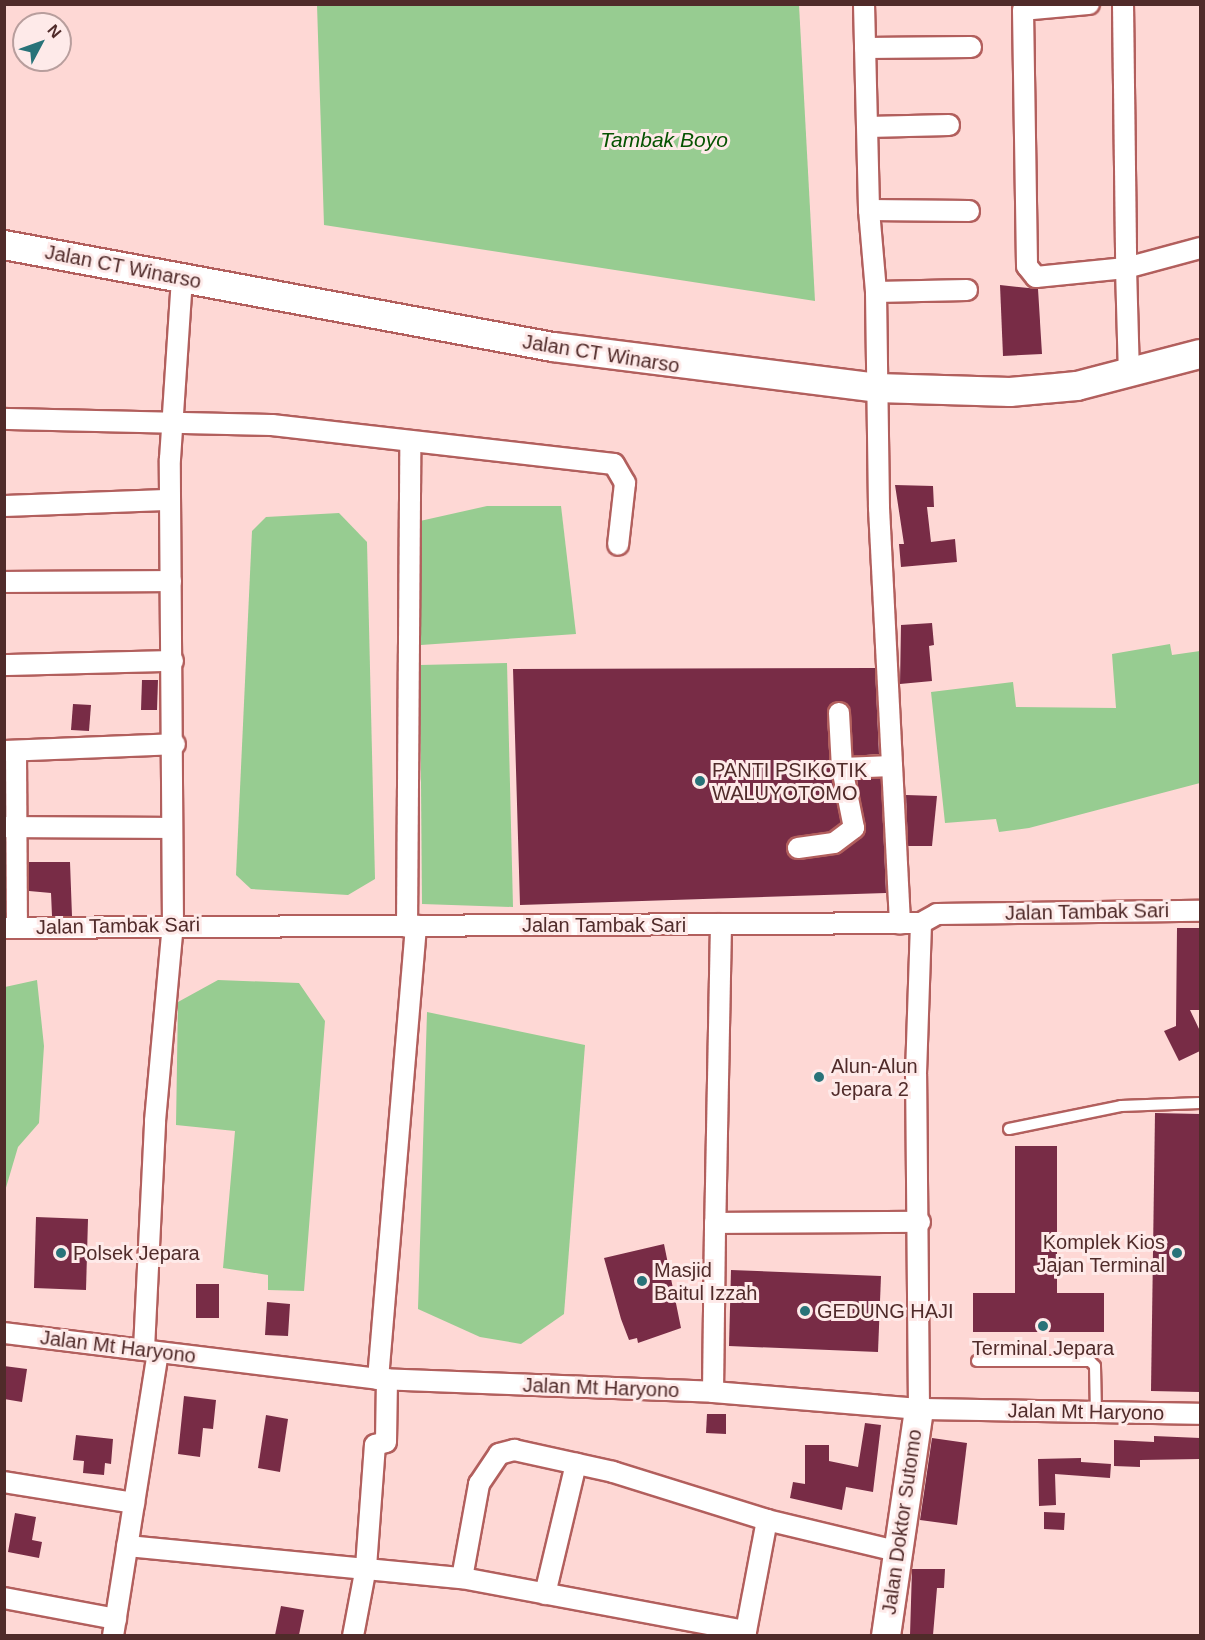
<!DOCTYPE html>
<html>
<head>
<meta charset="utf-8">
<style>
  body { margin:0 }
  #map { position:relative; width:1205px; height:1640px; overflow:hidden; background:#fed8d5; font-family:Arial,sans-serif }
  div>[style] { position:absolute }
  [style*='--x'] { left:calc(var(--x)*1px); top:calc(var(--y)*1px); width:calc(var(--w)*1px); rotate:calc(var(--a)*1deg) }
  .water>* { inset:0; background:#97cc91 }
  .building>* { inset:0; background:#782c46 }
  .roads { filter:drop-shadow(2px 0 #b25f5d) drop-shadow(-2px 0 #b25f5d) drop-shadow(0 2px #b25f5d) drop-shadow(0 -2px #b25f5d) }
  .lane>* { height:10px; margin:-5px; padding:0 5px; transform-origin:5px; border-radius:5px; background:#fff }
  .street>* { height:20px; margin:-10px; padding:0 10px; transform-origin:10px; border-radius:10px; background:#fff }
  .secondary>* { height:28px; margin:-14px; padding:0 14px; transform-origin:14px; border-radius:14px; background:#fff }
  .dots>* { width:16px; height:16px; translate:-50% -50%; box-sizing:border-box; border:3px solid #feeae9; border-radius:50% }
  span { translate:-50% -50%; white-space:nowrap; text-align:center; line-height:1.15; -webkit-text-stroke:6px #feeae9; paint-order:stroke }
  .street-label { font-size:20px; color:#502b2a }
  .poi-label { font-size:20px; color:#502b2a }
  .left { translate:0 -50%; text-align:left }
  .right { translate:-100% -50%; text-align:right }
  .water-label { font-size:21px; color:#055301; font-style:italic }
  .frame { position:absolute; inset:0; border:6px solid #502b2a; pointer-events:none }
  .north { position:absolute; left:12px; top:12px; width:60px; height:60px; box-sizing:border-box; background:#feeae9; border:2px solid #b89e9d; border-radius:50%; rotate:49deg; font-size:16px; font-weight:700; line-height:24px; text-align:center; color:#502b2a }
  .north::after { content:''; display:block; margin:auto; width:21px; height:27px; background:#297379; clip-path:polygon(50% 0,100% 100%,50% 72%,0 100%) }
</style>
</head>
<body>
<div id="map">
  <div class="water">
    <div style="clip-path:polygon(317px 5px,799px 5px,815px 301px,324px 225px)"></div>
    <div style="clip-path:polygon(487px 506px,561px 506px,576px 634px,421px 645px,420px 521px)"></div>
    <div style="clip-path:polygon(339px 513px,367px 542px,375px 879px,348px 895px,251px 889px,236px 875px,252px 531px,266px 517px)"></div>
    <div style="clip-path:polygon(1170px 644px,1172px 655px,1200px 651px,1200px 783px,1029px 828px,999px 832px,996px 819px,945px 823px,931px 692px,1013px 682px,1016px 707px,1116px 708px,1112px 654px)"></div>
    <div style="clip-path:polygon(507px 663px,513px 907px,422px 904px,420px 665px)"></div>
    <div style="clip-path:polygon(37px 980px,44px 1046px,39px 1123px,18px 1147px,5px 1191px,5px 987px)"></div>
    <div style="clip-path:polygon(218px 980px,299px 983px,325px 1021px,304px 1291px,268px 1290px,268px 1275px,223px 1268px,235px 1131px,176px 1125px,178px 1002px)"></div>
    <div style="clip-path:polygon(427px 1012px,585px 1045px,564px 1314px,521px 1344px,480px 1337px,418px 1309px)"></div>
  </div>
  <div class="building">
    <div style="clip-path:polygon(1000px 285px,1038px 289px,1042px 354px,1003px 356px)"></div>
    <div style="clip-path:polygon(895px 485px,933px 486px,934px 507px,927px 507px,931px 542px,955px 539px,957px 562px,901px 567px,899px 544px,904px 544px)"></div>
    <div style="clip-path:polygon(932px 623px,934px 645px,929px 646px,932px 681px,900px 684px,901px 625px)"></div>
    <div style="clip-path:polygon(875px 668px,879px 754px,853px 756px,849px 707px,844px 702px,832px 703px,827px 714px,830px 769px,841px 823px,829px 832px,791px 838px,786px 849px,799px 860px,841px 853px,865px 832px,857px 779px,881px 778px,886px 893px,520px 905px,513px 669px)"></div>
    <div style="clip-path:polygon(142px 680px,158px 680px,157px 710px,141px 710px)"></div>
    <div style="clip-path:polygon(73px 704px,91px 705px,89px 731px,71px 730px)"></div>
    <div style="clip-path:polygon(906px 795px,937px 796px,932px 846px,908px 846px)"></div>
    <div style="clip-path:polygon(29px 862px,70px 862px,72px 916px,52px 916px,51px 893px,29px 891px)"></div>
    <div style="clip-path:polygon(1177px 928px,1200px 928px,1200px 1010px,1190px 1010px,1200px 1031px,1200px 1051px,1179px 1061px,1164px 1031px,1176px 1026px)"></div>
    <div style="clip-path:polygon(1155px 1113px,1200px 1114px,1200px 1392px,1151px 1391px)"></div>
    <div style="clip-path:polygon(1015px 1146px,1057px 1146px,1057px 1293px,1104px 1293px,1104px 1332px,973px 1332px,973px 1293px,1015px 1293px)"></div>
    <div style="clip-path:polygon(36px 1217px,88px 1219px,86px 1290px,34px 1288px)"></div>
    <div style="clip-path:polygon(664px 1244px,681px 1328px,638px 1343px,637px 1338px,629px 1340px,621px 1319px,604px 1258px)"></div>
    <div style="clip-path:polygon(731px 1270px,881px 1276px,878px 1352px,729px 1346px)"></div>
    <div style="clip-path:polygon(196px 1284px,219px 1284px,219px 1318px,196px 1318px)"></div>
    <div style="clip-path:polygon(267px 1302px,290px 1304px,288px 1336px,265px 1335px)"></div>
    <div style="clip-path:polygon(4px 1366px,27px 1369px,22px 1402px,4px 1399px)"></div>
    <div style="clip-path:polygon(184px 1396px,216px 1400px,213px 1429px,203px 1428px,200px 1457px,178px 1454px)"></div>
    <div style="clip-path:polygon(707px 1414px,726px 1414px,726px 1434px,706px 1433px)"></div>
    <div style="clip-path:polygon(266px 1415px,288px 1419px,280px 1472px,258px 1468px)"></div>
    <div style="clip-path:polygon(865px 1423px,881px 1425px,873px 1492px,846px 1487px,842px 1510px,790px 1498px,793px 1482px,805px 1484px,805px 1445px,829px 1445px,829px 1461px,858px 1467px)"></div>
    <div style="clip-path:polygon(76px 1435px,113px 1439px,111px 1464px,105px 1463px,104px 1475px,83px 1473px,84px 1461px,73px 1460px)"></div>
    <div style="clip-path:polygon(1154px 1436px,1200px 1438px,1200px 1459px,1140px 1460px,1140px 1467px,1114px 1466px,1114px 1440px,1154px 1442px)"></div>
    <div style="clip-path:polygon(932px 1438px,967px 1443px,957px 1525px,920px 1520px)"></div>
    <div style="clip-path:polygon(1081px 1458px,1081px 1462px,1111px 1464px,1110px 1478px,1055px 1474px,1056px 1505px,1039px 1506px,1038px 1459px)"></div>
    <div style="clip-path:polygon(1044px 1512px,1065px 1513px,1064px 1530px,1044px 1529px)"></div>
    <div style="clip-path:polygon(15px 1513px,36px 1517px,32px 1540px,42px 1542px,39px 1558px,8px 1552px)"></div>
    <div style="clip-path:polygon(912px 1569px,945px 1569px,944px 1588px,937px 1588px,933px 1635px,910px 1635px)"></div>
    <div style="clip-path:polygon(281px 1606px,304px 1610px,299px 1635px,275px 1635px)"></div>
  </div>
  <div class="roads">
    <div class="lane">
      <div style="--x:1009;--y:1129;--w:114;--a:-11.6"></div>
      <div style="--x:1121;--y:1106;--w:79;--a:-2.2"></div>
      <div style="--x:977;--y:1361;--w:113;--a:0"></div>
      <div style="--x:1090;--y:1361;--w:7;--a:45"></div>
      <div style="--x:1095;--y:1366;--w:47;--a:88.8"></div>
    </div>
    <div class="street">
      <div style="--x:864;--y:4;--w:206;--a:88.6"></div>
      <div style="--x:869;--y:210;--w:82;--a:85.1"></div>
      <div style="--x:876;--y:292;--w:216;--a:89.2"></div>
      <div style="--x:879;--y:508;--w:416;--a:87.1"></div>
      <div style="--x:1089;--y:4;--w:66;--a:174.8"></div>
      <div style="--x:1023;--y:10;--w:256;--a:89.1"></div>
      <div style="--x:1027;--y:266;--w:14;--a:51"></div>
      <div style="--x:1036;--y:277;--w:90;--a:-5.7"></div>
      <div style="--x:1126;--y:268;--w:105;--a:88.4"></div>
      <div style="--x:1123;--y:4;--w:264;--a:89.3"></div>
      <div style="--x:1126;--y:268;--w:77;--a:-15.1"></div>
      <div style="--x:865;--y:48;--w:106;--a:-0.5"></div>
      <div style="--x:868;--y:127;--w:81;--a:-1.4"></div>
      <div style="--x:869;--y:210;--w:100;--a:0.6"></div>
      <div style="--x:876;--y:292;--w:91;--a:-1.3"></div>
      <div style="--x:4;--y:419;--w:268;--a:1.3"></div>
      <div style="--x:272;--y:425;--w:344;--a:6.5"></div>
      <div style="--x:614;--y:464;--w:22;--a:60"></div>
      <div style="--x:625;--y:483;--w:62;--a:96.4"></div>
      <div style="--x:4;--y:506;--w:165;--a:-2.1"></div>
      <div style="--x:4;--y:582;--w:167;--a:-0.3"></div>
      <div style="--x:4;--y:665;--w:169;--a:-1.4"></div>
      <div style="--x:839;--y:713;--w:55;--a:86.9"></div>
      <div style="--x:842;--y:768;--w:50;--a:-2.3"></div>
      <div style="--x:4;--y:751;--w:171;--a:-2.3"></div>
      <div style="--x:16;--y:751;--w:177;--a:89.7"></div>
      <div style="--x:4;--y:827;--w:166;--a:0.3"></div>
      <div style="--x:798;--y:848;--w:36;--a:-8"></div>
      <div style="--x:834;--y:843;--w:25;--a:-37"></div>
      <div style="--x:854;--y:828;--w:61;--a:-101.3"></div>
      <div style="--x:721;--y:924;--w:299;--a:91.1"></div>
      <div style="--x:715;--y:1223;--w:205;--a:-0.3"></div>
      <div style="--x:407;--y:927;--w:484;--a:-89.6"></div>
      <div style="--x:4;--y:928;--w:917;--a:-0.31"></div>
      <div style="--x:921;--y:923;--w:18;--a:-29"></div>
      <div style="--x:937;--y:914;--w:263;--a:-0.7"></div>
      <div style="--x:4;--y:1333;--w:377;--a:7"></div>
      <div style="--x:378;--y:1379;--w:335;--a:2.2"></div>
      <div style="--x:713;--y:1392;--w:207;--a:4.7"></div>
      <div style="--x:919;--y:1409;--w:281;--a:1"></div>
      <div style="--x:144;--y:1349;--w:228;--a:-87.2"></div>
      <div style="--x:155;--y:1121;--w:197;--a:-84.8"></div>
      <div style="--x:173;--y:925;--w:466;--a:-90.4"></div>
      <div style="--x:170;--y:459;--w:182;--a:-86.2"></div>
      <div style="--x:378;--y:1379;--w:455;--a:-85.2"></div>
      <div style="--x:713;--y:1392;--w:169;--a:-89.3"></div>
      <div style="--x:919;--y:1409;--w:335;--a:-90.5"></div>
      <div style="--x:916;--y:1074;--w:151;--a:-88.1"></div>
      <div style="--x:4;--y:1482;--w:132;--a:9.2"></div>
      <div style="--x:767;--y:1520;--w:133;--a:13.5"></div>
      <div style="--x:127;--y:1546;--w:337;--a:5.5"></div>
      <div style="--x:462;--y:1578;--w:96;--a:-79.7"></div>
      <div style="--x:479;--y:1484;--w:36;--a:-56"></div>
      <div style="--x:499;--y:1454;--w:16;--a:-15"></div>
      <div style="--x:514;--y:1450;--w:101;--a:12.5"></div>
      <div style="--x:613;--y:1472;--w:161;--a:17.3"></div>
      <div style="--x:767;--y:1520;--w:118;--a:100.7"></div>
      <div style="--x:462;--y:1578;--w:289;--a:10.6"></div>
      <div style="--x:545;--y:1594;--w:134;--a:-76.6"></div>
      <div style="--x:4;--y:1598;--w:114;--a:10.6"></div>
      <div style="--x:113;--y:1636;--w:287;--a:-81"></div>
      <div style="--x:353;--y:1636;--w:70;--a:-79.3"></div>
      <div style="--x:366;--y:1567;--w:122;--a:-85.8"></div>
      <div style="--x:375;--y:1445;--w:11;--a:-15"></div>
      <div style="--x:386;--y:1442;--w:63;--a:-89.1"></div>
    </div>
    <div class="secondary">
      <div style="--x:4;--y:245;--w:558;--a:10.53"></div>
      <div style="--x:553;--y:347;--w:327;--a:7.2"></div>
      <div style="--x:877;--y:388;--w:133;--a:1.7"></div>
      <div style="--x:1010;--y:392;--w:67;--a:-5.1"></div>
      <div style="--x:1077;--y:386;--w:127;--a:-14.6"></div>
      <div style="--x:886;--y:1636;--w:229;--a:-81.7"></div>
    </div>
  </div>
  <div class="dots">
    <div style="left:700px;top:781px;background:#297379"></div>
    <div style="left:819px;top:1077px;background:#297379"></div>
    <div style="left:61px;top:1253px;background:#297379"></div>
    <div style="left:1177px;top:1253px;background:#297379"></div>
    <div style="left:642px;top:1281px;background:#297379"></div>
    <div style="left:805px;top:1311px;background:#297379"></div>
    <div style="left:1043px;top:1326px;background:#297379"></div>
  </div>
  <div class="street-label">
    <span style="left:123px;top:267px;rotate:11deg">Jalan CT Winarso</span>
    <span style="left:601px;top:354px;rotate:9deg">Jalan CT Winarso</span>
    <span style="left:1087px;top:912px;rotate:-1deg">Jalan Tambak Sari</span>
    <span style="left:604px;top:925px">Jalan Tambak Sari</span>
    <span style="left:118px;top:926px;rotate:-1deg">Jalan Tambak Sari</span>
    <span style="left:118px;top:1347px;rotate:7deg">Jalan Mt Haryono</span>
    <span style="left:601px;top:1388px;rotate:2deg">Jalan Mt Haryono</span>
    <span style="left:1086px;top:1412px;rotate:1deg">Jalan Mt Haryono</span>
    <span style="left:902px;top:1522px;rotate:-82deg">Jalan Doktor Sutomo</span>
  </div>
  <div class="poi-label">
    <span class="left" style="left:712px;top:782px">PANTI PSIKOTIK<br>WALUYOTOMO</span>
    <span class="left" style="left:831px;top:1078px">Alun-Alun<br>Jepara 2</span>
    <span class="right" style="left:1165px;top:1254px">Komplek Kios<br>Jajan Terminal</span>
    <span class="left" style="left:73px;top:1253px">Polsek Jepara</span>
    <span class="left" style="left:654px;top:1282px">Masjid<br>Baitul Izzah</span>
    <span class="left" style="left:817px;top:1311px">GEDUNG HAJI</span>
    <span style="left:1043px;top:1348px">Terminal Jepara</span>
  </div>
  <div class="water-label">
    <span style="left:664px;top:140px">Tambak Boyo</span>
  </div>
  <div class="frame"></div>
  <div class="north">N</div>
</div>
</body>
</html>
